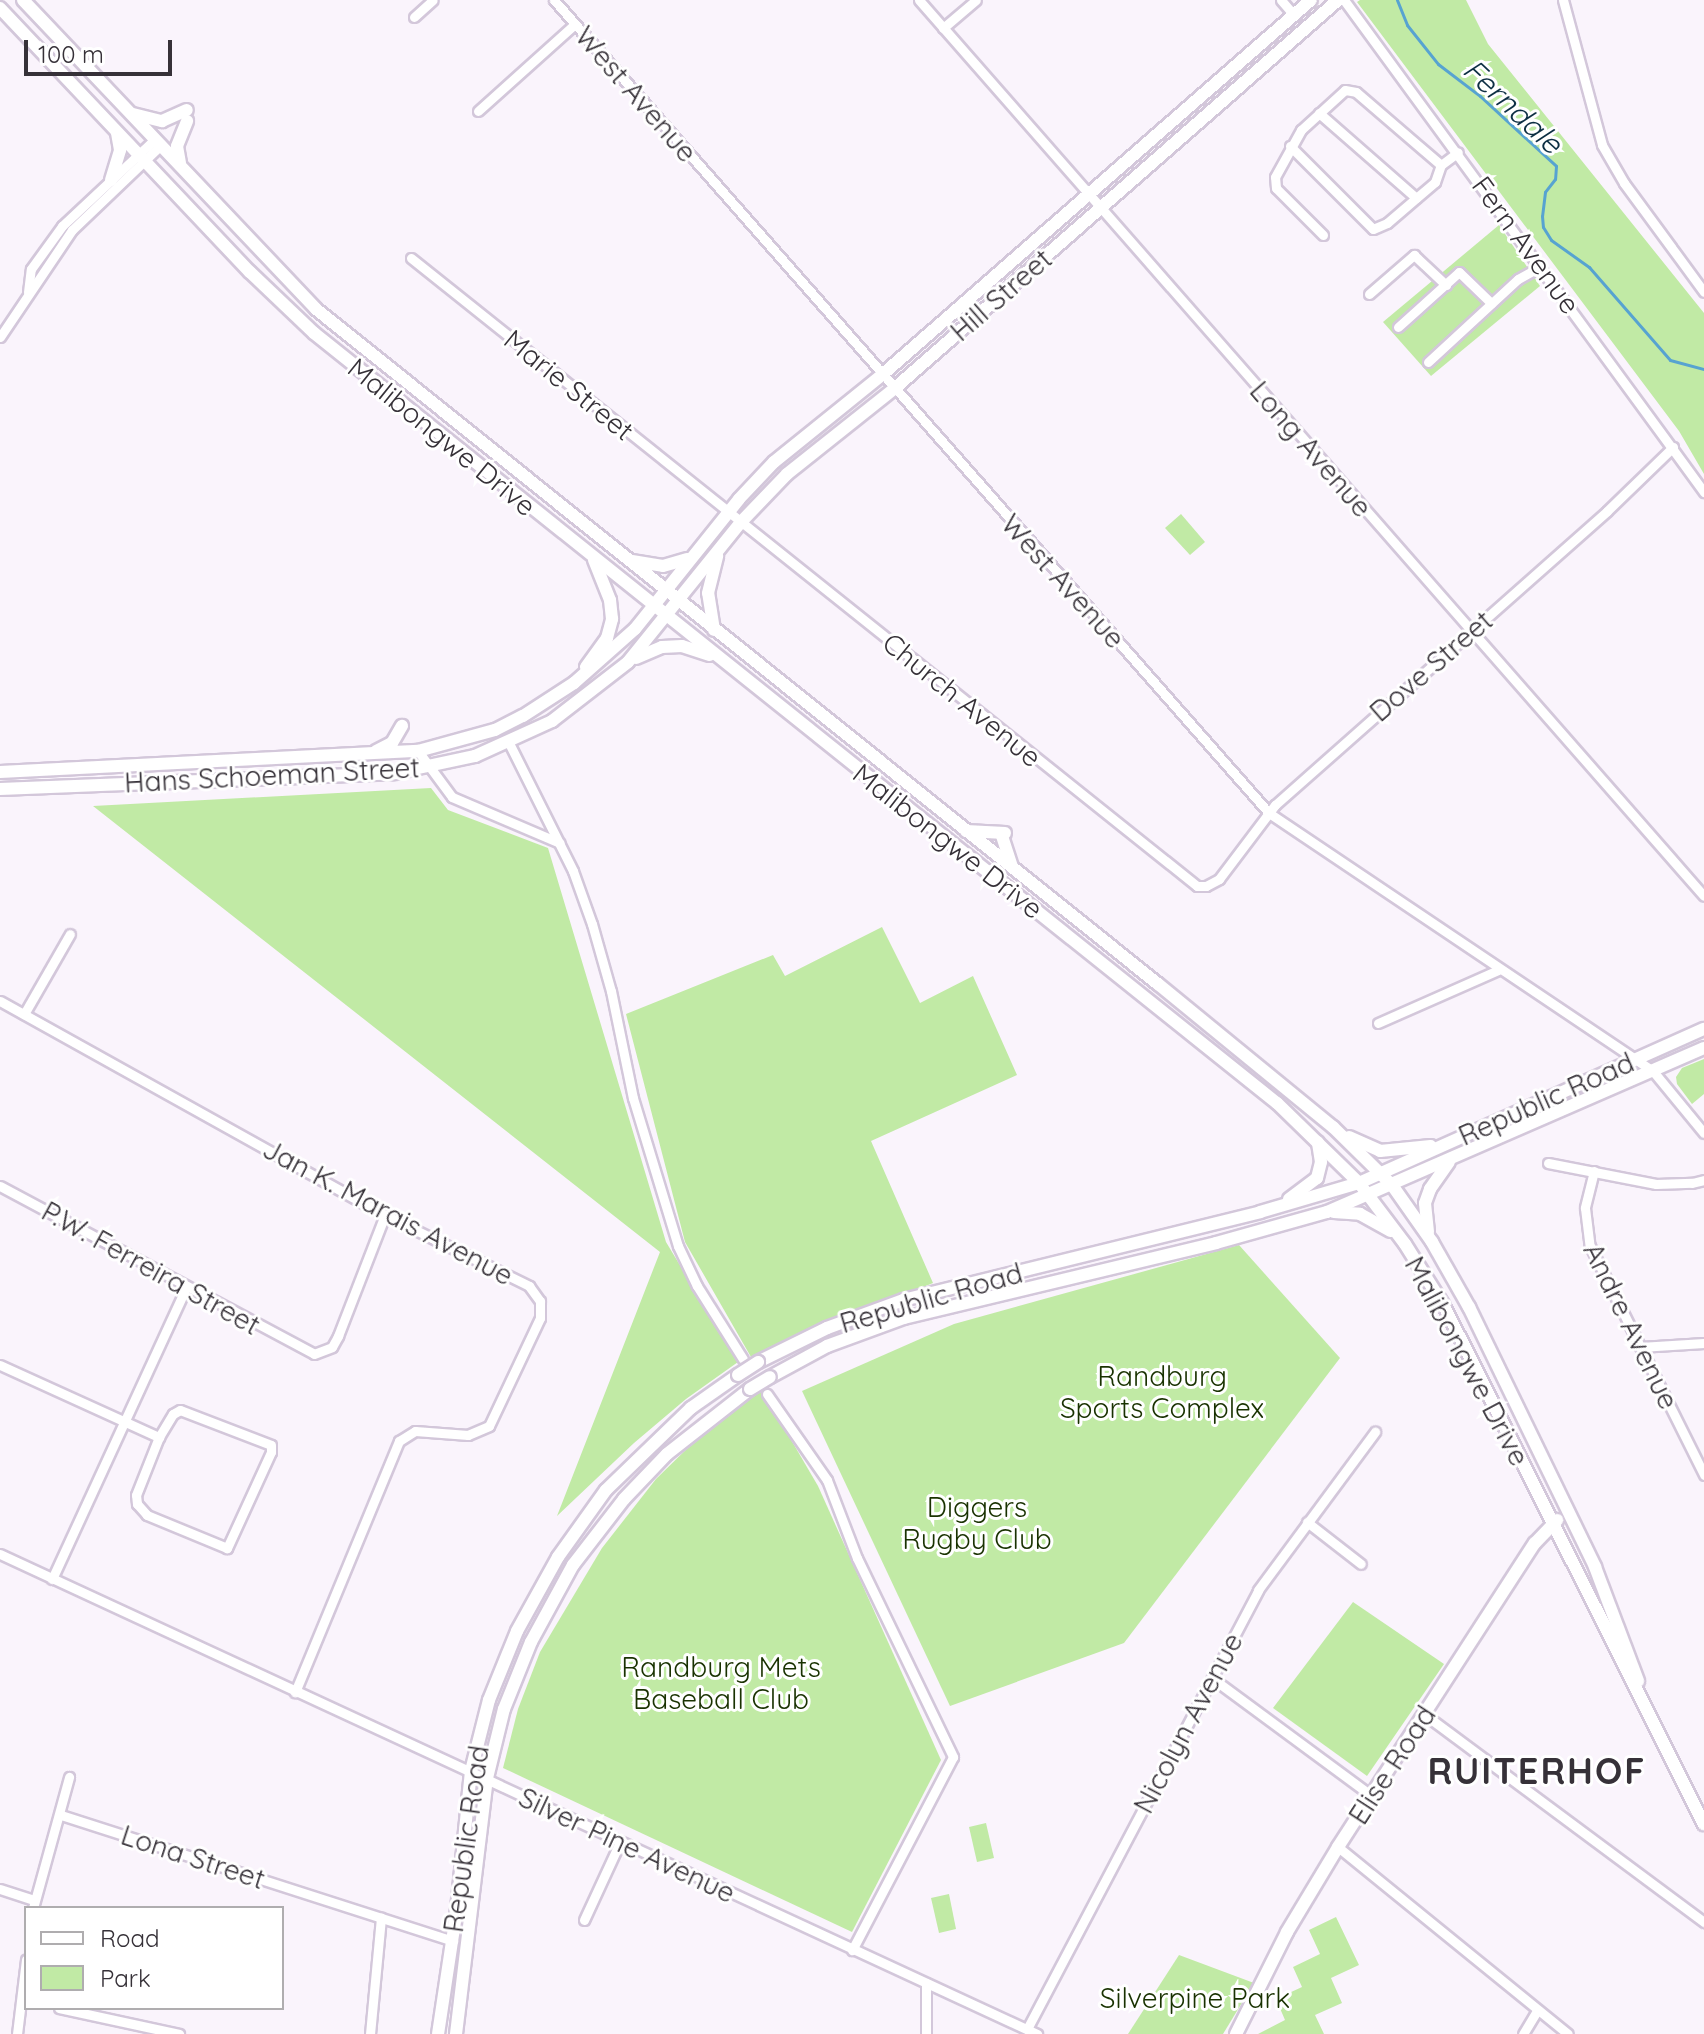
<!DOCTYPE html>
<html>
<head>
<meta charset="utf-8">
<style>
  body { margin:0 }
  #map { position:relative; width:1704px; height:2034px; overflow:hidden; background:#faf4fc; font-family:Quicksand,sans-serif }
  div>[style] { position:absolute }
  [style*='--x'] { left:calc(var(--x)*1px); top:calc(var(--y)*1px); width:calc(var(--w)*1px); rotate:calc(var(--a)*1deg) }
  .green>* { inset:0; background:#c1eaa5 }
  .stream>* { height:3px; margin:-1.5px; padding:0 1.5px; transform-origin:1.5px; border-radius:1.5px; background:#57a3d1 }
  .roads { filter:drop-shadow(2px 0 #d3c7da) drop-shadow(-2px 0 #d3c7da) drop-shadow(0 2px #d3c7da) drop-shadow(0 -2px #d3c7da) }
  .street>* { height:9px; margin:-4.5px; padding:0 4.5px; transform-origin:4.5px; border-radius:4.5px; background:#fff }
  .secondary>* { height:12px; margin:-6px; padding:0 6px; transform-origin:6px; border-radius:6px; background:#fff }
  .bridges { filter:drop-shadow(2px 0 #d3c7da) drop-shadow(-2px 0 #d3c7da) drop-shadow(0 2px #d3c7da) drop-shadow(0 -2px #d3c7da) }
  .secondary-bridge>* { height:12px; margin:-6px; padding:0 6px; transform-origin:6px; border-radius:6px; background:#fff }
  span { translate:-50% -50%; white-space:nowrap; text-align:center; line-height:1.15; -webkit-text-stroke:6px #fff; paint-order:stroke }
  .street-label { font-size:28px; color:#363138 }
  .park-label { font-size:28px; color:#193201 }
  .water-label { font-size:30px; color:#0d2f43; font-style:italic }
  .district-label { font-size:36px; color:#363138; font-weight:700; letter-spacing:2px }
  .legend { position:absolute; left:24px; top:1906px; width:260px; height:104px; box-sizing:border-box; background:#fff; border:2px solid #afadaf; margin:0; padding:10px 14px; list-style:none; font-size:24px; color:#363138 }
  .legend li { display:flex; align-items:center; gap:16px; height:40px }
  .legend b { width:40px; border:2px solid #afadaf }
  .scale { position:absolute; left:24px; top:40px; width:148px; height:36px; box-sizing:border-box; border:4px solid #363138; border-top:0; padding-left:10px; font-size:24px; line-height:28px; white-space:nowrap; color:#363138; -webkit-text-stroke:6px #fff; paint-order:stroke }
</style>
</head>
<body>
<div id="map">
  <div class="green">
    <div style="clip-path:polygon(1360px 0,1466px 0,1488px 44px,1704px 313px,1704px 474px,1679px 431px,1357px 2px)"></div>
    <div style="clip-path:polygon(1499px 225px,1540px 286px,1431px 376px,1383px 322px)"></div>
    <div style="clip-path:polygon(1181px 514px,1205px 542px,1190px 555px,1165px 528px)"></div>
    <div style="clip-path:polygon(431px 788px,448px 810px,548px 848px,666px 1242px,738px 1362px,686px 1399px,634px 1443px,557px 1516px,660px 1252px,93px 806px)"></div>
    <div style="clip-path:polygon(882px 927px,920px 1003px,973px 976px,1017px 1075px,871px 1141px,933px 1283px,751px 1357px,685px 1242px,626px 1014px,773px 955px,785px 976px)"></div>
    <div style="clip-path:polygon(1704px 1059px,1704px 1094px,1692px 1104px,1677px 1084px,1676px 1077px,1682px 1068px)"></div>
    <div style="clip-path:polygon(1239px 1245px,1340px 1358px,1124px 1643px,950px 1706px,802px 1391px,954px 1324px)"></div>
    <div style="clip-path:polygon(762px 1390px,818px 1486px,941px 1760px,852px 1932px,503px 1768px,518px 1709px,540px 1652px,602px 1548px,656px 1479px,704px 1432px)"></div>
    <div style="clip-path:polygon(1353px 1602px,1444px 1664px,1367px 1776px,1273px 1708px)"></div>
    <div style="clip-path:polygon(986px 1823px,994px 1858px,977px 1862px,969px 1827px)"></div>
    <div style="clip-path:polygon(949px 1894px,956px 1929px,939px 1933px,931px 1898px)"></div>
    <div style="clip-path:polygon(1336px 1917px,1359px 1965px,1331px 1978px,1342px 2003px,1315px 2015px,1324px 2034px,1258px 2034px,1285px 2020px,1276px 1999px,1302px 1987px,1293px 1967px,1320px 1954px,1309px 1930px)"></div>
    <div style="clip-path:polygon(1179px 1955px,1254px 1983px,1223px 2034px,1128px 2034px)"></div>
  </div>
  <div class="stream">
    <div style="--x:1397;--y:0;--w:27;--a:68"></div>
    <div style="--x:1407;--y:25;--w:50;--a:51.5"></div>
    <div style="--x:1438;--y:64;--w:53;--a:37.3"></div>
    <div style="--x:1480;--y:96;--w:103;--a:42.6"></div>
    <div style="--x:1556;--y:166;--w:13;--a:94"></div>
    <div style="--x:1555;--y:179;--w:16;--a:128"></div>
    <div style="--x:1545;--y:192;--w:24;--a:97"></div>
    <div style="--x:1542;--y:216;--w:11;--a:85"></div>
    <div style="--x:1543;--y:227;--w:15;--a:58"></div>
    <div style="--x:1551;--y:240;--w:47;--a:35.4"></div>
    <div style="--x:1589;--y:267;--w:123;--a:48.9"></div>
    <div style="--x:1670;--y:360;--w:35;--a:15"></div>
  </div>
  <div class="roads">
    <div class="street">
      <div style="--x:554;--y:0;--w:1083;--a:48.67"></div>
      <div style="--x:1269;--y:813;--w:463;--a:33.9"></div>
      <div style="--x:1653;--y:1071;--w:80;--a:50.6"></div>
      <div style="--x:919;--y:0;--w:1191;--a:48.78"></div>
      <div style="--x:1281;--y:0;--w:20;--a:49"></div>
      <div style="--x:1344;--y:0;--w:610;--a:53.81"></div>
      <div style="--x:1563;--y:0;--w:150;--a:74.9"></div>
      <div style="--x:1602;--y:145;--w:44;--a:59.9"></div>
      <div style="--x:1624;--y:183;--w:135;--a:53.7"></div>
      <div style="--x:414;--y:17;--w:25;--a:-42"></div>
      <div style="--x:943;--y:28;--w:43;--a:-40.3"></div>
      <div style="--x:478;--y:111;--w:130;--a:-41.9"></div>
      <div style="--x:1319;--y:113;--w:129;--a:41.2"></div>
      <div style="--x:1290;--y:146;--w:117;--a:45"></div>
      <div style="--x:1373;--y:229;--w:15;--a:-23"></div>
      <div style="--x:1387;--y:223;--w:63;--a:-40.5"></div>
      <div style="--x:1435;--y:182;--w:18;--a:-71"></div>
      <div style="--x:1441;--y:165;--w:21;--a:-37"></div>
      <div style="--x:1323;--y:235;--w:66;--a:-135"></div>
      <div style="--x:1276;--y:188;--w:11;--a:-95"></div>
      <div style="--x:1275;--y:177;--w:54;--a:-61"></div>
      <div style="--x:1301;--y:130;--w:59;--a:-42.3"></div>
      <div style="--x:1345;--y:90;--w:11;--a:10"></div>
      <div style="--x:1356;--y:92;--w:112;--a:40.7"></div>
      <div style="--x:411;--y:258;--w:1006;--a:38.62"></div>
      <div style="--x:1197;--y:886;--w:9;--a:0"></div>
      <div style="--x:1206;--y:886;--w:15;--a:-28"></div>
      <div style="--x:1219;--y:879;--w:93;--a:-52.9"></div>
      <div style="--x:1275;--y:805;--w:443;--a:-41.5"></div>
      <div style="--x:1607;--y:511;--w:92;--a:-44.1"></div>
      <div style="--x:28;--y:292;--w:23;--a:-83"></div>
      <div style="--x:31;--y:269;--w:53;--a:-54.2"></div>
      <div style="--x:62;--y:226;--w:127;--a:-43.1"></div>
      <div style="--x:1369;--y:294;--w:60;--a:-40.9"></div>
      <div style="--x:1414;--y:255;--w:44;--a:43.2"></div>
      <div style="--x:1398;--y:327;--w:82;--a:-42"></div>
      <div style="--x:1459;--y:272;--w:45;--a:44.1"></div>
      <div style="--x:0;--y:337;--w:129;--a:-56.1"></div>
      <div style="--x:72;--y:230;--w:123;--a:-43.7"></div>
      <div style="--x:1428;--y:362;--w:122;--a:-42.7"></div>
      <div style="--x:1518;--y:279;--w:26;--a:-29"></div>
      <div style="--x:509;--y:743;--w:143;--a:63.4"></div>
      <div style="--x:573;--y:871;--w:56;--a:70.3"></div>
      <div style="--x:592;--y:924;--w:70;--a:74.2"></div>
      <div style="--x:611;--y:991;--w:109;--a:78.4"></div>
      <div style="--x:633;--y:1098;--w:155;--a:73.1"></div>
      <div style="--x:678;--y:1246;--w:44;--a:64.6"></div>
      <div style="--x:697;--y:1286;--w:86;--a:57.8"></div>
      <div style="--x:418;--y:751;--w:57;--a:53.5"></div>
      <div style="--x:452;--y:797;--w:117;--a:23.1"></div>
      <div style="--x:0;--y:1001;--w:440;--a:29.1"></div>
      <div style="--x:385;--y:1215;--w:161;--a:26.2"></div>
      <div style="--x:529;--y:1286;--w:19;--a:54"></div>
      <div style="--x:540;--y:1301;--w:17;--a:90"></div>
      <div style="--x:540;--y:1318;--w:119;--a:115.3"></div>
      <div style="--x:489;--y:1426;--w:23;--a:157"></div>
      <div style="--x:468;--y:1435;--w:53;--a:-175.7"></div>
      <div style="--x:415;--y:1431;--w:19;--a:148"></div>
      <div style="--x:399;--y:1441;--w:272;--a:112.5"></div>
      <div style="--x:24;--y:1014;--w:92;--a:-60.1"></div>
      <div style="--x:1378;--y:1023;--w:131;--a:-23.8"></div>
      <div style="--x:1548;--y:1163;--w:110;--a:11"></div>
      <div style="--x:1656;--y:1184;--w:36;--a:-2"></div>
      <div style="--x:1692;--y:1183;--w:12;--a:-14"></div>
      <div style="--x:1594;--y:1171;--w:38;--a:104"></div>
      <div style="--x:1585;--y:1208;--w:38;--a:83"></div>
      <div style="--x:1590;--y:1246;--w:256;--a:63.5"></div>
      <div style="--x:0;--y:1186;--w:356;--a:28.1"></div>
      <div style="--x:314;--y:1354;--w:19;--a:-21"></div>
      <div style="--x:332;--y:1347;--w:13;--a:-61"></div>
      <div style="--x:338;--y:1336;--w:130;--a:-68.8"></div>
      <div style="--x:1640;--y:1347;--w:64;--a:-3.6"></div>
      <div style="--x:0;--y:1365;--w:175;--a:24.4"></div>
      <div style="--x:767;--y:1394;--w:105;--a:55.1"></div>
      <div style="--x:827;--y:1480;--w:84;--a:69"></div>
      <div style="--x:857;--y:1558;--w:221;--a:64.2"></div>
      <div style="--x:953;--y:1757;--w:218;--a:117.6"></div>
      <div style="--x:180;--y:1410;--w:97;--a:21"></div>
      <div style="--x:271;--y:1445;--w:7;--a:90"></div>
      <div style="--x:271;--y:1452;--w:106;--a:114.6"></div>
      <div style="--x:227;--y:1548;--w:87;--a:-157.6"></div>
      <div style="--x:147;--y:1515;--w:15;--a:-132"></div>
      <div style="--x:137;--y:1504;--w:9;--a:-96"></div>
      <div style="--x:136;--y:1495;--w:62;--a:-68.4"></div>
      <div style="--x:159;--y:1437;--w:27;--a:-59"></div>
      <div style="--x:173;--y:1414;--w:8;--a:-30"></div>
      <div style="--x:1307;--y:1522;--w:68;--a:37.9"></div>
      <div style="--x:0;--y:1554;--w:1143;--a:24.84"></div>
      <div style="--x:52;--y:1579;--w:321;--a:-65.3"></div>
      <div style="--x:1212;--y:1678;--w:199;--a:36.4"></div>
      <div style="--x:1424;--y:1714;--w:349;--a:36.6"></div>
      <div style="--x:61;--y:1815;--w:412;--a:17.8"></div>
      <div style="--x:1338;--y:1847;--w:296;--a:39.1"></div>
      <div style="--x:0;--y:1889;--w:36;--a:18"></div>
      <div style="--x:33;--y:1908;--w:136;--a:-74.6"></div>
      <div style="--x:584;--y:1920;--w:86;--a:-65.2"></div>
      <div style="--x:59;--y:2008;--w:123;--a:12.2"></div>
      <div style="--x:1027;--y:2029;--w:496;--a:-62.2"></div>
      <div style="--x:1258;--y:1590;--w:197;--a:-53.5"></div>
      <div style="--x:17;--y:2034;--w:75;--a:-83.1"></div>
      <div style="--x:370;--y:2034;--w:117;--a:-84.6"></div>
      <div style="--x:926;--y:2034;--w:51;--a:-90"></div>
      <div style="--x:1523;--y:2034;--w:27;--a:-59"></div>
    </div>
    <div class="secondary">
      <div style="--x:23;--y:0;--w:426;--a:46.5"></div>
      <div style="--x:316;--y:309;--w:1079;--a:38.72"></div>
      <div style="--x:1158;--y:984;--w:226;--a:39.3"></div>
      <div style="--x:1333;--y:1127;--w:83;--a:44.5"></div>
      <div style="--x:1392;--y:1185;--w:70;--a:54.9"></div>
      <div style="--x:1432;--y:1242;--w:75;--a:60.4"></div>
      <div style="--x:1469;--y:1307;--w:289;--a:64.1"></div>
      <div style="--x:1595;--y:1567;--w:122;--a:69.3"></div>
      <div style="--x:0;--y:8;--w:364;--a:46.6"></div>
      <div style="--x:250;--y:272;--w:88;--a:43.6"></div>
      <div style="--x:314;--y:333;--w:1233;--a:38.65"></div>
      <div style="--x:1277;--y:1103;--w:115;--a:44.3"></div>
      <div style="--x:1359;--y:1183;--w:76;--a:53"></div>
      <div style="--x:1405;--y:1244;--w:73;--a:57.8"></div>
      <div style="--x:1444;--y:1306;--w:580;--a:63.35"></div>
      <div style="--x:133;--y:114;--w:30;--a:14"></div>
      <div style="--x:162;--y:121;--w:27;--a:-24"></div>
      <div style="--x:180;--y:163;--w:17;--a:-100"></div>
      <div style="--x:177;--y:146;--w:27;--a:-68"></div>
      <div style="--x:111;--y:180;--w:31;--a:-73"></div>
      <div style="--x:120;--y:150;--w:17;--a:-100"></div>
      <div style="--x:632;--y:561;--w:31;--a:9"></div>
      <div style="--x:663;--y:566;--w:25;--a:-16"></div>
      <div style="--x:714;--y:630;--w:37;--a:-99"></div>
      <div style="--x:708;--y:593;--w:38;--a:-76"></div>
      <div style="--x:636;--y:658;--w:28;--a:-23"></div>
      <div style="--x:662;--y:647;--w:20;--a:-3"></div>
      <div style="--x:682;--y:646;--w:29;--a:18"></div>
      <div style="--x:586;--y:667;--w:36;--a:-54"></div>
      <div style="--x:607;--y:638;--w:20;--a:-75"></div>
      <div style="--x:612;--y:619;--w:19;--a:-96"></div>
      <div style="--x:610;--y:600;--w:43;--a:-111.8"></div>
      <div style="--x:376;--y:751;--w:18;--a:-27"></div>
      <div style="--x:392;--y:743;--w:20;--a:-60"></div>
      <div style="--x:0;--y:772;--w:419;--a:-2.9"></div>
      <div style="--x:418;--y:751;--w:80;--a:-15.3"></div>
      <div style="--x:495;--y:730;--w:31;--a:-27"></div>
      <div style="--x:523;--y:716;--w:61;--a:-32.9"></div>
      <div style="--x:574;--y:683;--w:81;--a:-41.5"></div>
      <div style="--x:635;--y:629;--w:166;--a:-51.3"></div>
      <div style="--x:739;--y:499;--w:51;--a:-46.6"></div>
      <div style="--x:774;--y:462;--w:140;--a:-38.9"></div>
      <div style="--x:883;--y:374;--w:568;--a:-41.15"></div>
      <div style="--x:0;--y:789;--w:395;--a:-2.3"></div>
      <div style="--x:395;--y:773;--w:82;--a:-12"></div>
      <div style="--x:475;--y:756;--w:85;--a:-24.4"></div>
      <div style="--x:552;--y:721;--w:96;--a:-37.8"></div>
      <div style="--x:628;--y:662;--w:180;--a:-51.1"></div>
      <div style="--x:741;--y:522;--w:66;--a:-46.2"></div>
      <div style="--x:787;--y:474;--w:138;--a:-38.5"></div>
      <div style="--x:895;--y:388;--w:589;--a:-41.21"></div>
      <div style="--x:966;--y:831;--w:39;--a:3"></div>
      <div style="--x:1002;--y:836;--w:33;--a:72"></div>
      <div style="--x:1349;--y:1137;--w:34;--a:24"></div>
      <div style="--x:1380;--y:1151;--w:51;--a:-5.6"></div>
      <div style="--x:1289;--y:1199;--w:35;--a:-37"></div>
      <div style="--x:1317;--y:1178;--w:16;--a:-76"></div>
      <div style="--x:1321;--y:1162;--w:20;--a:-99"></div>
      <div style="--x:1334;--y:1212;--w:26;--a:4"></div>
      <div style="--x:1360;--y:1214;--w:35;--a:29"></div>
      <div style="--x:1428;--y:1232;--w:29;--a:-96"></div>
      <div style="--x:1425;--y:1203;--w:15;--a:-70"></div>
      <div style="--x:1430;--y:1189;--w:33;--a:-55"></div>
      <div style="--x:758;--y:1362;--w:77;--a:-26.2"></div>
      <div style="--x:827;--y:1328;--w:81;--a:-20.2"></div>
      <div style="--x:903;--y:1300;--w:368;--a:-13.8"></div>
      <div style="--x:1260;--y:1212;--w:103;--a:-16.3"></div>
      <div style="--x:1359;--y:1183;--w:378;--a:-24.1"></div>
      <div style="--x:770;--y:1377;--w:65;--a:-28.5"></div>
      <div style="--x:827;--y:1346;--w:82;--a:-20"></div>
      <div style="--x:904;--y:1318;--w:321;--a:-13.5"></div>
      <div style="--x:1216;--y:1243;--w:115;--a:-15.6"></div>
      <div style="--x:1327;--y:1212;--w:411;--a:-23.5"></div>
      <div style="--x:438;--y:2034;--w:126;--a:-81.4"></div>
      <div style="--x:457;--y:1909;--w:139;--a:-84.2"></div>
      <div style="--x:471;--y:1771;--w:73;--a:-75.8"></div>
      <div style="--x:489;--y:1700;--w:74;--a:-67.9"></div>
      <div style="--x:517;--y:1631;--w:85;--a:-61"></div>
      <div style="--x:558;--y:1557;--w:82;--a:-54.4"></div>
      <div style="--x:606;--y:1490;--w:118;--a:-44"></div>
      <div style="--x:691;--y:1408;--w:57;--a:-35.1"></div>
      <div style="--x:456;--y:2034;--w:258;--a:-83.1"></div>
      <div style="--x:487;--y:1778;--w:71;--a:-76.2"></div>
      <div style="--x:504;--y:1709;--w:72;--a:-68.1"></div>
      <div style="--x:531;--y:1642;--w:88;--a:-61.4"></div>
      <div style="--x:573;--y:1565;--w:83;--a:-52.3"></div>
      <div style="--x:624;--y:1499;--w:62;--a:-46.3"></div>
      <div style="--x:667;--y:1454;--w:105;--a:-38.1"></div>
      <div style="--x:1236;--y:2034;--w:114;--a:-63.4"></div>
      <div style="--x:1287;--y:1932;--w:99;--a:-59"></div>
      <div style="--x:1338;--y:1847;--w:362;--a:-57.1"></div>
      <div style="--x:1535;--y:1543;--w:32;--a:-46"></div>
    </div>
  </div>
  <div class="bridges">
    <div class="secondary-bridge">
      <div style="--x:738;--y:1375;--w:24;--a:-33"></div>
      <div style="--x:750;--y:1389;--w:23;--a:-31"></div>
    </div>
  </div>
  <div class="street-label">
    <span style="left:636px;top:94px;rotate:49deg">West Avenue</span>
    <span style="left:1526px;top:245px;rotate:54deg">Fern Avenue</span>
    <span style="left:1001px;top:295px;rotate:-41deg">Hill Street</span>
    <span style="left:569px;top:385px;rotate:39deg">Marie Street</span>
    <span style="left:442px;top:437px;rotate:39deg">Malibongwe Drive</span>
    <span style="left:1311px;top:449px;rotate:49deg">Long Avenue</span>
    <span style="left:1063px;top:581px;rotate:48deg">West Avenue</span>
    <span style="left:1431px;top:666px;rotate:-41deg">Dove Street</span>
    <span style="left:962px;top:700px;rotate:39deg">Church Avenue</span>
    <span style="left:272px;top:775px;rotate:-3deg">Hans Schoeman Street</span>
    <span style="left:948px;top:841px;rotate:38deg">Malibongwe Drive</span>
    <span style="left:1546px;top:1099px;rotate:-24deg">Republic Road</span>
    <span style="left:388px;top:1212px;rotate:28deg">Jan K. Marais Avenue</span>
    <span style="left:151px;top:1268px;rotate:29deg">P.W. Ferreira Street</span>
    <span style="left:931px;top:1298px;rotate:-16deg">Republic Road</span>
    <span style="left:1631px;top:1326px;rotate:64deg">Andre Avenue</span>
    <span style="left:1467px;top:1361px;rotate:62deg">Malibongwe Drive</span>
    <span style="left:1188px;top:1723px;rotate:-62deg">Nicolyn Avenue</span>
    <span style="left:1392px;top:1765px;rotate:-57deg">Elise Road</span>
    <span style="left:466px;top:1839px;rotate:-82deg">Republic Road</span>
    <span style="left:627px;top:1845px;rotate:25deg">Silver Pine Avenue</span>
    <span style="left:193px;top:1857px;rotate:18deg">Lona Street</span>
  </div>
  <div class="park-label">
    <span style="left:1162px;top:1392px">Randburg<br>Sports Complex</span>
    <span style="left:977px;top:1523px">Diggers<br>Rugby Club</span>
    <span style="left:721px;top:1683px">Randburg Mets<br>Baseball Club</span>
    <span style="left:1195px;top:1998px">Silverpine Park</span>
  </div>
  <div class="water-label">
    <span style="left:1513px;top:106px;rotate:43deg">Ferndale</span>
  </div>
  <div class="district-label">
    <span style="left:1537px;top:1771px">RUITERHOF</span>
  </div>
  <ul class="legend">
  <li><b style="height:10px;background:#fff"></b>Road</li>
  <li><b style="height:22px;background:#c1eaa5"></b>Park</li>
  </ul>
  <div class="scale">100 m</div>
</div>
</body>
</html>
